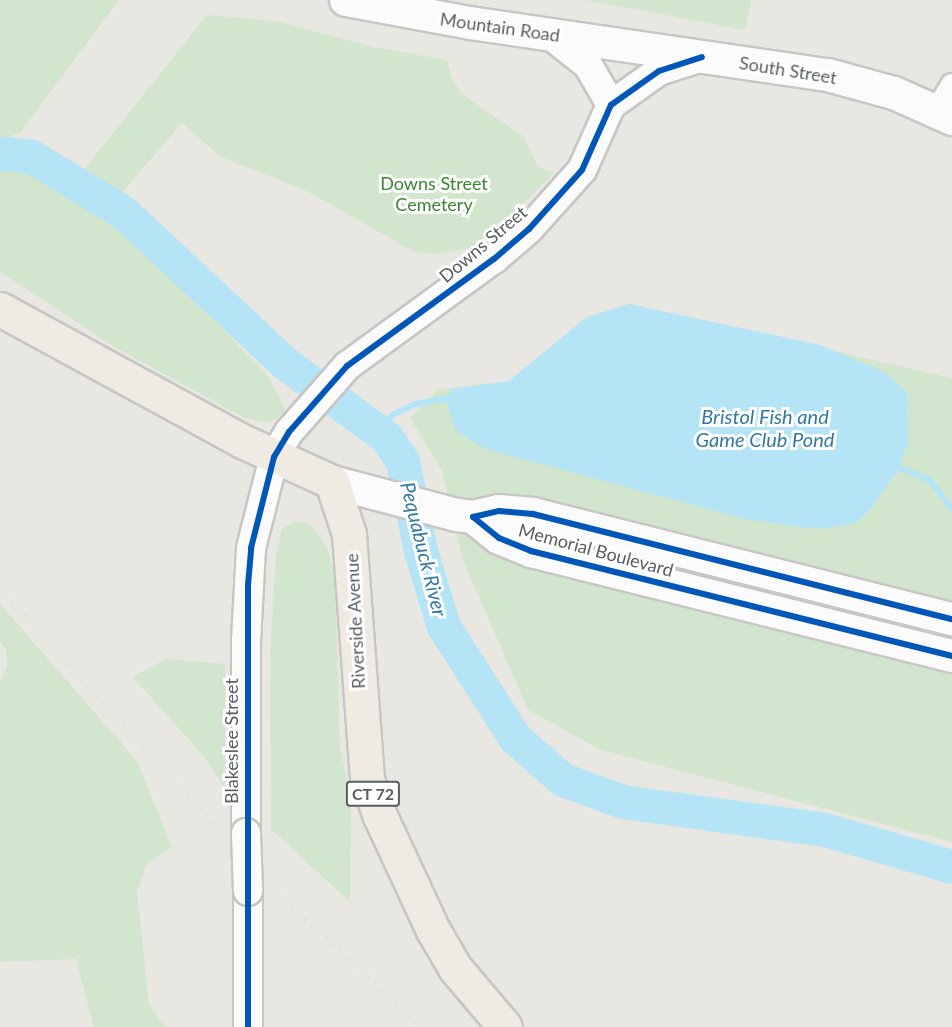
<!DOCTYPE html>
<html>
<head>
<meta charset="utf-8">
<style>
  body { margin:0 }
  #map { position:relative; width:952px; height:1027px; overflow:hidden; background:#e9e7e2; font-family:Lato,sans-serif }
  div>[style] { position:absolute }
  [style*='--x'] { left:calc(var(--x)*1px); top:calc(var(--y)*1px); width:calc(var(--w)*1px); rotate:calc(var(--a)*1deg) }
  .green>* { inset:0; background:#d2e6cd }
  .water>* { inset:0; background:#b4e4f6 }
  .stream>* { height:6px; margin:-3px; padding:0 3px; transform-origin:3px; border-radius:3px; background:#b4e4f6 }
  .river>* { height:34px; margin:-17px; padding:0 17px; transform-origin:17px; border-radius:17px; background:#b4e4f6 }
  .roads { filter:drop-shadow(2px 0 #c6c6c5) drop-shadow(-2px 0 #c6c6c5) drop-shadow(0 2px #c6c6c5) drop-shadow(0 -2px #c6c6c5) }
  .minor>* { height:22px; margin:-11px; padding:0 11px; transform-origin:11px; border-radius:11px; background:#fcfbfb }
  .tertiary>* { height:28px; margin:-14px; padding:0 14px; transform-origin:14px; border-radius:14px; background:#fcfbfb }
  .secondary>* { height:32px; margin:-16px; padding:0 16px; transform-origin:16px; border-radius:16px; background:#fcfbfb }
  .trunk>* { height:33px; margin:-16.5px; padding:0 16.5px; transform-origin:16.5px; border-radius:16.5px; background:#f0ebe2 }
  .rail>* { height:4.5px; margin-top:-2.25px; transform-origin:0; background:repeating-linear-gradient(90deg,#e1e1e0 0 1.5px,transparent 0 9.5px) }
  .bridges { filter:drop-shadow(2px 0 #c6c6c5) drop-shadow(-2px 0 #c6c6c5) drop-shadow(0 2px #c6c6c5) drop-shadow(0 -2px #c6c6c5) }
  .tertiary-bridge>* { height:28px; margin:-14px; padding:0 14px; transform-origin:14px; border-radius:14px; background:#fcfbfb }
  .cycleway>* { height:6px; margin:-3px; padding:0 3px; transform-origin:3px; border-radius:3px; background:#0057b8 }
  span { translate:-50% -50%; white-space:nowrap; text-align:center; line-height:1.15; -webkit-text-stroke:6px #fff; paint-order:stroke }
  .shield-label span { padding:2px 4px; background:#fff; border:2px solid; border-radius:4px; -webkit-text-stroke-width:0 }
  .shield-label { font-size:16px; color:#585e61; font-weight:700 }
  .street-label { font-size:18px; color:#585e61 }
  .park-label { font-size:18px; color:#3a8632 }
  .water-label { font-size:20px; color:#3478a1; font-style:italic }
</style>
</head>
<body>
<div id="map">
  <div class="green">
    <div style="clip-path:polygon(0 0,119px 0,20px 133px,0 140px)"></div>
    <div style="clip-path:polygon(586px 0,751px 0,745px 30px)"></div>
    <div style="clip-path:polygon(207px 15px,275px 21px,374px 47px,447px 60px,452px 79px,463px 95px,523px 136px,538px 167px,554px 173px,479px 247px,435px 254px,414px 252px,307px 191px,221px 157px,182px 123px,117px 198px,81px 173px)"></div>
    <div style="clip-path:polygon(0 169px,38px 176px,118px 221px,267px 375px,286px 410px,280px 416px,268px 423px,243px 417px,118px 349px,0 272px)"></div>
    <div style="clip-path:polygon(629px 304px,952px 378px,952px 842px,601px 750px,528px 710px,463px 560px,442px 471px,410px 418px,439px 389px,509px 381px,587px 317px)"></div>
    <div style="clip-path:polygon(295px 521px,307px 523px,317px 532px,328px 550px,335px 577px,340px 748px,351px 798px,350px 902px,271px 829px,270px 656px,276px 557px,282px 529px)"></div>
    <div style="clip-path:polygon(0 604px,137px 761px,172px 847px,147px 864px,137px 892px,149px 1004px,165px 1027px,94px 1027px,76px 959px,0 962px,0 683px,7px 667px,6px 649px,0 642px)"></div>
    <div style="clip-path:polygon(166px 659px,225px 664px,225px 789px,206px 759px,133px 677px)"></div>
  </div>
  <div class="water">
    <div style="clip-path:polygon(629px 304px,820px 345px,884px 372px,907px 392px,908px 443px,898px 471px,870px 509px,856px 523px,818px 529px,749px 520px,496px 452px,479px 446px,455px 429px,447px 404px,451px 389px,509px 381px,587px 317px)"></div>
  </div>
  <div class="stream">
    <div style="--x:377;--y:430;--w:23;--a:-43"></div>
    <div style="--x:394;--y:414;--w:23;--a:-25"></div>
    <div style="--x:415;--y:404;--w:42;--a:-9.7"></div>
    <div style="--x:892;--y:465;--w:41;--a:21.5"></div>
    <div style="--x:930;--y:480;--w:36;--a:53"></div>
  </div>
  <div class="river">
    <div style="--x:0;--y:154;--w:32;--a:5"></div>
    <div style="--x:32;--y:157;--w:108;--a:31.3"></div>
    <div style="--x:124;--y:213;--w:221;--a:43"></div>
    <div style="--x:286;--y:364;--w:125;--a:36.2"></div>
    <div style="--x:387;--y:438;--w:29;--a:56"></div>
    <div style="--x:403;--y:462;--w:91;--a:78.6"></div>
    <div style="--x:421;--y:551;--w:79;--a:73.2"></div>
    <div style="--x:444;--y:627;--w:133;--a:57.3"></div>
    <div style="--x:516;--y:739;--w:62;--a:41.1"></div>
    <div style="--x:563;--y:780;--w:64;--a:20.1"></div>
    <div style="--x:623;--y:802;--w:204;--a:7.9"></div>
    <div style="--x:825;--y:830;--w:132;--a:16.2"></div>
  </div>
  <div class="roads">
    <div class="minor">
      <div style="--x:937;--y:110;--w:29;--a:-59"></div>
    </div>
    <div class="tertiary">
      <div style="--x:550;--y:35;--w:48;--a:38.3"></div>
      <div style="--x:588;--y:65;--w:46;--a:60.1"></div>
      <div style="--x:246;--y:833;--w:192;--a:-90"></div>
      <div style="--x:246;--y:641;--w:93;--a:-86.9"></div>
      <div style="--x:251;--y:548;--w:94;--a:-75.8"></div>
      <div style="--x:274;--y:457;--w:29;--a:-59"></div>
      <div style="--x:289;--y:432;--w:88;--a:-48.7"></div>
      <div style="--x:347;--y:366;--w:182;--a:-36.1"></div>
      <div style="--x:494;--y:259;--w:46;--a:-40.6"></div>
      <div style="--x:529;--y:229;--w:79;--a:-48.1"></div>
      <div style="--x:582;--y:170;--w:71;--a:-66"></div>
      <div style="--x:611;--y:105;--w:59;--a:-35.3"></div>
      <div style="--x:659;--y:71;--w:45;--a:-18"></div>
      <div style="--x:248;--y:891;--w:136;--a:90"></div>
    </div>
    <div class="secondary">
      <div style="--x:346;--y:0;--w:126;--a:10.5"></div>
      <div style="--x:470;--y:23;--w:362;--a:8.3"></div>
      <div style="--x:828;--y:75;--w:68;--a:15.3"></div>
      <div style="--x:894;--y:93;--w:64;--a:24.1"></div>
      <div style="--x:332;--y:482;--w:129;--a:14.8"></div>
      <div style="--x:457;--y:515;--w:16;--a:7"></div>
      <div style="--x:473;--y:517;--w:27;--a:-13"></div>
      <div style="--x:499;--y:511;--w:34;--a:5"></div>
      <div style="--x:533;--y:514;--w:432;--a:14.1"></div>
      <div style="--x:473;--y:517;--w:33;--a:39"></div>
      <div style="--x:499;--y:538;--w:35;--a:22"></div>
      <div style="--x:531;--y:551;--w:434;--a:14"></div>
    </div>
    <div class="trunk">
      <div style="--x:0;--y:309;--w:276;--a:28.6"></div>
      <div style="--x:242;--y:441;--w:99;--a:24.5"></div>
      <div style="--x:332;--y:482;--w:55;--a:71.9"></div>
      <div style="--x:349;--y:534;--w:246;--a:85.8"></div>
      <div style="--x:367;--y:779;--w:39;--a:71"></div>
      <div style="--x:380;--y:816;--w:126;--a:65.1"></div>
      <div style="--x:433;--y:930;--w:44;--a:59.9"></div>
      <div style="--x:455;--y:968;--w:77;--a:49.7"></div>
    </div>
  </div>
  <div class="rail">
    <div style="--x:0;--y:586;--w:147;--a:48.6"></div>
    <div style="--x:97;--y:696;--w:304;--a:46.9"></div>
    <div style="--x:305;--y:918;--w:160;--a:43"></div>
  </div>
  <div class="bridges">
    <div class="tertiary-bridge">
      <div style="--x:246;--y:833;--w:58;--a:88"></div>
    </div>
  </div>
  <div class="cycleway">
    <div style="--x:473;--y:517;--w:33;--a:39"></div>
    <div style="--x:499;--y:538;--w:35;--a:22"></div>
    <div style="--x:531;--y:551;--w:434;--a:14"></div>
    <div style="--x:473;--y:517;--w:27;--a:-13"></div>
    <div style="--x:499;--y:511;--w:34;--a:5"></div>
    <div style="--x:533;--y:514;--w:432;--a:14.1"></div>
    <div style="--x:248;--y:1027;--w:442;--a:-90"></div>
    <div style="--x:248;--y:585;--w:37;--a:-85"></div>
    <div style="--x:251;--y:548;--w:94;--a:-75.8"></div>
    <div style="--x:274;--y:457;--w:29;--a:-59"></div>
    <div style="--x:289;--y:432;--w:88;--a:-48.7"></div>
    <div style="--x:347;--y:366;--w:182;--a:-36.1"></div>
    <div style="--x:494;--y:259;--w:46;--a:-40.6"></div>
    <div style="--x:529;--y:229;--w:79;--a:-48.1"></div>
    <div style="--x:582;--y:170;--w:71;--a:-66"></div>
    <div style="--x:611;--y:105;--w:59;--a:-35.3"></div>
    <div style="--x:659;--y:71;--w:45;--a:-18"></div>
  </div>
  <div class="shield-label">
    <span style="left:373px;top:794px">CT 72</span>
  </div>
  <div class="street-label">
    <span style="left:500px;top:27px;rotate:8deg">Mountain Road</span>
    <span style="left:788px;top:70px;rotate:9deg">South Street</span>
    <span style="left:483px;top:244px;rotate:-40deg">Downs Street</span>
    <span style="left:596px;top:550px;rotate:15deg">Memorial Boulevard</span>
    <span style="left:355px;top:621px;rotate:-93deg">Riverside Avenue</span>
    <span style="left:231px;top:741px;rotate:-90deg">Blakeslee Street</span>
  </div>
  <div class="park-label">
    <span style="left:434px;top:194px">Downs Street<br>Cemetery</span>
  </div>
  <div class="water-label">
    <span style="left:765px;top:428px">Bristol Fish and<br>Game Club Pond</span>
    <span style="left:424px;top:549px;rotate:76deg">Pequabuck River</span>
  </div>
</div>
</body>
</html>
